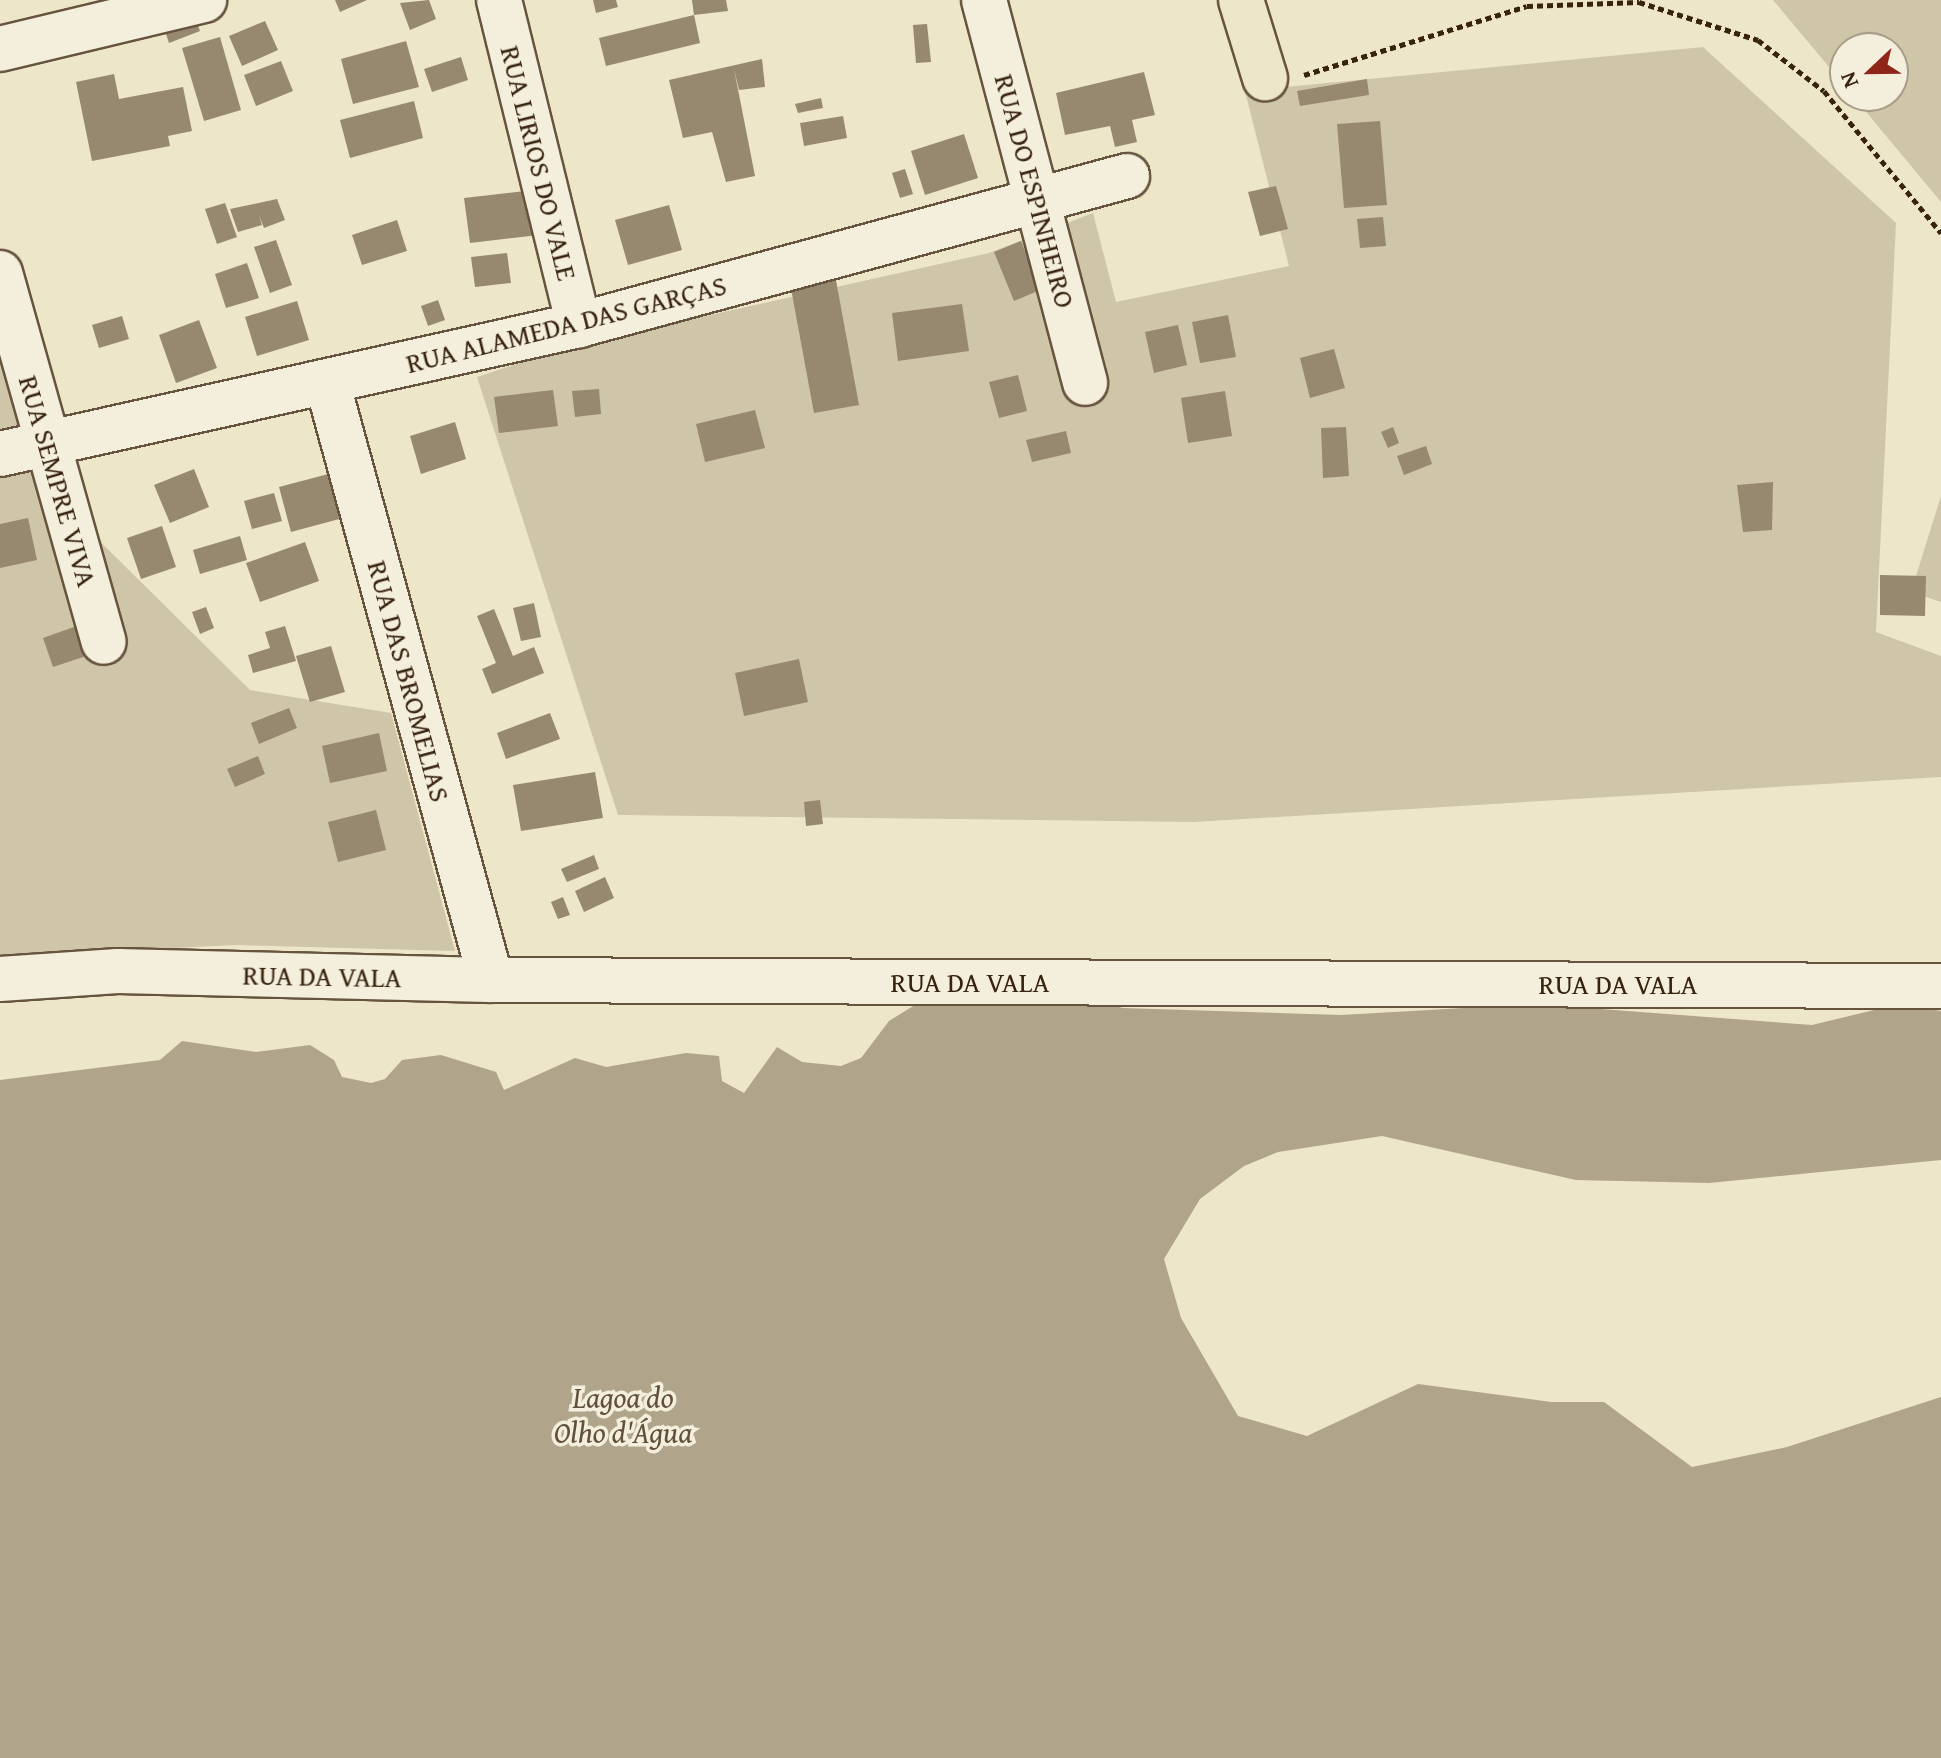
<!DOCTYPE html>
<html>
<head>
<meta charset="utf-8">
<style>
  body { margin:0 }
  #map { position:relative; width:1941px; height:1758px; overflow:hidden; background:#eee6c9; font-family:"Gentium Book Plus",serif }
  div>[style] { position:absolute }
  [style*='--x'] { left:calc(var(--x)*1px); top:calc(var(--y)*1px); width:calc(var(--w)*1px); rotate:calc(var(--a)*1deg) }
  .green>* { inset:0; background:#cfc5a9 }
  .water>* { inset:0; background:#b0a48a }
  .building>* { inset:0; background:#978870 }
  .path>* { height:5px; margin-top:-2.5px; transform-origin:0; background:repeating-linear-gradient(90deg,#38230f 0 6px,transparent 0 10px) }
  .roads { filter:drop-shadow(2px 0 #66543e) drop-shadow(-2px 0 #66543e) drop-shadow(0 2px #66543e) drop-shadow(0 -2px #66543e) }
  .minor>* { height:44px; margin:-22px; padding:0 22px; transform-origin:22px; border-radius:22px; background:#f4efdc }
  .major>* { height:44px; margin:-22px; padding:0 22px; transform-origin:22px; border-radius:22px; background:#eee6c9 }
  span { translate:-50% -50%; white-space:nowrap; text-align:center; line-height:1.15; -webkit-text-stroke:7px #f4efdc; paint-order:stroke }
  .street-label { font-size:28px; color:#38230f }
  .water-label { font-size:30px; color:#62503a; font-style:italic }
  .north { position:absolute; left:1829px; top:32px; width:80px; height:80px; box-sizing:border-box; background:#f4efdc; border:2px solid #a99d8a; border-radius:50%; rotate:248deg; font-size:22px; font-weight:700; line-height:32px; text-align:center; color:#38230f }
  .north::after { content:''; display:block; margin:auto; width:28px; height:36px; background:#8f2418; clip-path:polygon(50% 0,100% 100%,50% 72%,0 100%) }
</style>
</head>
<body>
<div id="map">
  <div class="green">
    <div style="clip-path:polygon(1773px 0,1941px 0,1941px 202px,1853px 96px,1893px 96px,1893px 48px,1845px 48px,1845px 86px)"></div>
    <div style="clip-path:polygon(1703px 47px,1896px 223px,1876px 632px,1941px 656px,1941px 777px,1194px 822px,618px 815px,477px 377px,571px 346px,989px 253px,1093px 213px,1116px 302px,1289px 266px,1245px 91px)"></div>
    <div style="clip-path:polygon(0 337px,33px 475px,250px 690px,391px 713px,455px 951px,237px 945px,82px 952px,0 966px)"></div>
    <div style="clip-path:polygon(1941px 496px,1941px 602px,1911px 592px)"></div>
  </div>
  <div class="water">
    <div style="clip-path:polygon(1083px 997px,1123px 1008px,1341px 1015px,1535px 1004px,1812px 1025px,1899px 1004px,1941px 1011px,1941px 1160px,1709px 1183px,1576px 1180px,1382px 1136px,1278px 1152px,1244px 1166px,1200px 1199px,1164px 1259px,1181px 1318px,1238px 1416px,1307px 1436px,1418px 1384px,1551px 1402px,1604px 1402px,1692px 1467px,1787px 1447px,1941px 1397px,1941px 1758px,0 1758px,0 1080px,160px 1060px,182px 1041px,256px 1052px,310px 1045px,334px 1060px,342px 1077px,371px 1083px,385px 1079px,402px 1060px,441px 1055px,496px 1072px,504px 1090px,575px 1058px,606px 1067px,686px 1053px,719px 1056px,722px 1081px,744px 1093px,777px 1047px,802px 1062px,841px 1066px,861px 1058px,889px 1021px,923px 1000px)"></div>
  </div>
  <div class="building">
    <div style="clip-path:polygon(335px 0,367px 0,340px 12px)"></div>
    <div style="clip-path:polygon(429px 0,436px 19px,410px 30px,400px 3px)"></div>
    <div style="clip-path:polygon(593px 0,616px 0,618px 7px,596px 13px)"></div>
    <div style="clip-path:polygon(692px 0,726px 0,728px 11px,694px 15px)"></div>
    <div style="clip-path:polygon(192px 10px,200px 31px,169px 43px,162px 22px)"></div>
    <div style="clip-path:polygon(694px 15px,700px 43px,606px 66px,599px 38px)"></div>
    <div style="clip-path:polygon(265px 21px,278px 50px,242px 66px,229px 36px)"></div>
    <div style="clip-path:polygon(927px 24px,931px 62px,916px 63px,913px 25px)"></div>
    <div style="clip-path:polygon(220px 37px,241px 110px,204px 121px,182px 48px)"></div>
    <div style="clip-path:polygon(406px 41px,419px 87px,353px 104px,341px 59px)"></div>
    <div style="clip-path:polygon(461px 57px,468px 80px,432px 92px,424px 69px)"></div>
    <div style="clip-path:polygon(762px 59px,765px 87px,739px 90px,734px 69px,755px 176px,726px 182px,712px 132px,683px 138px,669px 80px)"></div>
    <div style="clip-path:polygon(281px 61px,293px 91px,256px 106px,244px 75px)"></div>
    <div style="clip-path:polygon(1144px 72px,1155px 115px,1132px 120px,1137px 142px,1115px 147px,1110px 126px,1065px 135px,1056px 93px)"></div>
    <div style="clip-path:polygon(114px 74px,119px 99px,183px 87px,192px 131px,168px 136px,170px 146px,92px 161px,76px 82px)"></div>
    <div style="clip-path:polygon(1367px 79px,1369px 95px,1300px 106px,1297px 91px)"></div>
    <div style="clip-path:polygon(821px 98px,823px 108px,798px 113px,795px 104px)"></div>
    <div style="clip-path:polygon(414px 101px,423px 138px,350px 158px,340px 120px)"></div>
    <div style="clip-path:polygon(843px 116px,847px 138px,804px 146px,800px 123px)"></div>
    <div style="clip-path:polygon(1380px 121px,1387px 205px,1344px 208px,1337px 124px)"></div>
    <div style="clip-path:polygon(964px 134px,978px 178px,925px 195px,911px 151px)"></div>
    <div style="clip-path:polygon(905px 169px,913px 194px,900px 198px,892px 173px)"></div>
    <div style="clip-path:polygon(1276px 186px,1288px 229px,1260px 236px,1248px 192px)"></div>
    <div style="clip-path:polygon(534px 190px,539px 235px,470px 243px,464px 198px)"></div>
    <div style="clip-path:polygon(277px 199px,285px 220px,264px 228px,259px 215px,262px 225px,238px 232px,230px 209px)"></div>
    <div style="clip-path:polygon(225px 203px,237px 237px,217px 244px,205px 209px)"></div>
    <div style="clip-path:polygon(669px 205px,682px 250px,628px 265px,615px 220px)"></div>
    <div style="clip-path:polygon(1383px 217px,1386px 246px,1360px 248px,1357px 219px)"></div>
    <div style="clip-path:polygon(397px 220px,407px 251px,362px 265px,352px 235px)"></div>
    <div style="clip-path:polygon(276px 240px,292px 285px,270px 293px,254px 247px)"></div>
    <div style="clip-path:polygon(1021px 241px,1040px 290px,1014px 301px,994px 252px)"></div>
    <div style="clip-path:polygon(507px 253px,511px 283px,475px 287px,471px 257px)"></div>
    <div style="clip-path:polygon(247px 263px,259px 298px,226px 308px,215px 274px)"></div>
    <div style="clip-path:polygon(835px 275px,859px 405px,814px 413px,790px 283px)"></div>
    <div style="clip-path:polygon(438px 300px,445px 320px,428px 326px,421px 306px)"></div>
    <div style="clip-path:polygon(297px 301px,309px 340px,257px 356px,245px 317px)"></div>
    <div style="clip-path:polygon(962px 304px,969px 351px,898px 361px,892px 313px)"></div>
    <div style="clip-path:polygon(1228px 315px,1236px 357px,1200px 363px,1192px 322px)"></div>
    <div style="clip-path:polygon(122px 316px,129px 339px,99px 348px,92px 325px)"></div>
    <div style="clip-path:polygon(199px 320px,217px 368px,176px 383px,159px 335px)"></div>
    <div style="clip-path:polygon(1178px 325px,1187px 365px,1154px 373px,1145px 332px)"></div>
    <div style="clip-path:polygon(1334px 349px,1345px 388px,1310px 398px,1300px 358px)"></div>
    <div style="clip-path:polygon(1018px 375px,1027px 411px,999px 418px,989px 382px)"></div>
    <div style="clip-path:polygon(599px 389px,601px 414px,575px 417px,572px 391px)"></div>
    <div style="clip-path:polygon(553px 390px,558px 426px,499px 433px,494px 397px)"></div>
    <div style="clip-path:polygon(1225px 391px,1232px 436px,1188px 443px,1181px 398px)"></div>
    <div style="clip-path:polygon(755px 410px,765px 448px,705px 462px,696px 424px)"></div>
    <div style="clip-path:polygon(455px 422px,466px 459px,421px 474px,410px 436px)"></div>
    <div style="clip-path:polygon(1346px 427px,1349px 476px,1323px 478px,1321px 428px)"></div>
    <div style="clip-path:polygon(1393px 427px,1399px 443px,1388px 448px,1381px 432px)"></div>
    <div style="clip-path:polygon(1066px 431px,1071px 453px,1032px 462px,1026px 440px)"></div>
    <div style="clip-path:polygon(1426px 446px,1432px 464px,1404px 475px,1397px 456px)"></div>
    <div style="clip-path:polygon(194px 469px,209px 507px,170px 523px,154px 485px)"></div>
    <div style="clip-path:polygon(332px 473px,343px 518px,291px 532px,279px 487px)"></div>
    <div style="clip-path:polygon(1773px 482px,1772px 530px,1743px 532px,1737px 485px)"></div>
    <div style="clip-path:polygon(274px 493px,282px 521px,252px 529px,244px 501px)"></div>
    <div style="clip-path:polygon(28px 518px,37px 560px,0 568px,0 524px)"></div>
    <div style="clip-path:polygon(162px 526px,176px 567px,141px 579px,127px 538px)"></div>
    <div style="clip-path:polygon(240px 536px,247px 560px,200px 574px,193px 550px)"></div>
    <div style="clip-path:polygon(305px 542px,319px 581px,260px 602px,246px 563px)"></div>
    <div style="clip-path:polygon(1880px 575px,1926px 576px,1925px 616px,1880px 615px)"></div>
    <div style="clip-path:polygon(534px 603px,541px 637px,521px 641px,513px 608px)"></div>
    <div style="clip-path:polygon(206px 607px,214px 628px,200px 634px,192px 612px)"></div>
    <div style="clip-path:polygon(494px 609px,513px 656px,534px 647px,544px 673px,492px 694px,482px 669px,496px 663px,477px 616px)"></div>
    <div style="clip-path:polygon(88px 622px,98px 652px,53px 667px,43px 638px)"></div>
    <div style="clip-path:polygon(285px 626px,296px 661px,253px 673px,248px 655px,270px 648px,265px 632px)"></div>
    <div style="clip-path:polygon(331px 646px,345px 692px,310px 702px,296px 656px)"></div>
    <div style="clip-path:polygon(799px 659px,808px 702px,744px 716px,735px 673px)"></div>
    <div style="clip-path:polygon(289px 708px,297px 728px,259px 744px,251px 723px)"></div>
    <div style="clip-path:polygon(550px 713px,560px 739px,506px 759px,497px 733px)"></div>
    <div style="clip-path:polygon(379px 733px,387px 771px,330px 783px,322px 746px)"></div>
    <div style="clip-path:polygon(258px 756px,265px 774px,235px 787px,227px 769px)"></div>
    <div style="clip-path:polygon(595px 772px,603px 818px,521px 831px,513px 785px)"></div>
    <div style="clip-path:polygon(820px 800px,823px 824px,806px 826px,804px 802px)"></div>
    <div style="clip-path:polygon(376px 810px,386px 850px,338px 862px,328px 822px)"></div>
    <div style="clip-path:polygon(594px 855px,599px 869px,567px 882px,561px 869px)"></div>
    <div style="clip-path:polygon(605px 877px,614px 898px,584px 912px,575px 891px)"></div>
    <div style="clip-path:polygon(563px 897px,570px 915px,558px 919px,551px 902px)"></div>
  </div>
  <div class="path">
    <div style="--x:1304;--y:75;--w:233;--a:-17.2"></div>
    <div style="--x:1527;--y:6;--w:112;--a:-2"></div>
    <div style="--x:1639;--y:2;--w:125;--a:17.7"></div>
    <div style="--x:1758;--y:40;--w:83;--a:37.7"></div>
    <div style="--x:1824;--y:91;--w:184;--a:50.5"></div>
  </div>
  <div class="roads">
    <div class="minor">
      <div style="--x:499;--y:0;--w:335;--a:76.2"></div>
      <div style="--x:984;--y:0;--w:396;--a:75.2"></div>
      <div style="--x:0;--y:49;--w:210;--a:-13.5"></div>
      <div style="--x:0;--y:273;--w:383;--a:74.3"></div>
      <div style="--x:327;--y:382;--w:620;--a:74.66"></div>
      <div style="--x:0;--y:454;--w:593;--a:-12.56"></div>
      <div style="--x:579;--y:325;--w:568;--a:-15.21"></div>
      <div style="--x:0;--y:979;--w:118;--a:-3.9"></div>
      <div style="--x:118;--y:971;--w:373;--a:1.4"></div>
      <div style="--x:491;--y:980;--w:1450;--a:0.24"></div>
    </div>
    <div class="major">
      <div style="--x:1241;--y:0;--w:82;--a:72.9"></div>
    </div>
  </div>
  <div class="street-label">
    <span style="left:539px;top:163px;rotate:76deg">RUA LIRIOS DO VALE</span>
    <span style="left:1035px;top:191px;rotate:75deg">RUA DO ESPINHEIRO</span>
    <span style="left:566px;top:324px;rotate:-14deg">RUA ALAMEDA DAS GARÇAS</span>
    <span style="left:58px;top:481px;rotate:74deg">RUA SEMPRE VIVA</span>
    <span style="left:409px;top:681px;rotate:75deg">RUA DAS BROMELIAS</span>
    <span style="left:322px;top:976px;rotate:1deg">RUA DA VALA</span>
    <span style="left:970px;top:982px">RUA DA VALA</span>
    <span style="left:1618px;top:984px">RUA DA VALA</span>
  </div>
  <div class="water-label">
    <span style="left:623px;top:1414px">Lagoa do<br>Olho d'Água</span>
  </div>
  <div class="north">N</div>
</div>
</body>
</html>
